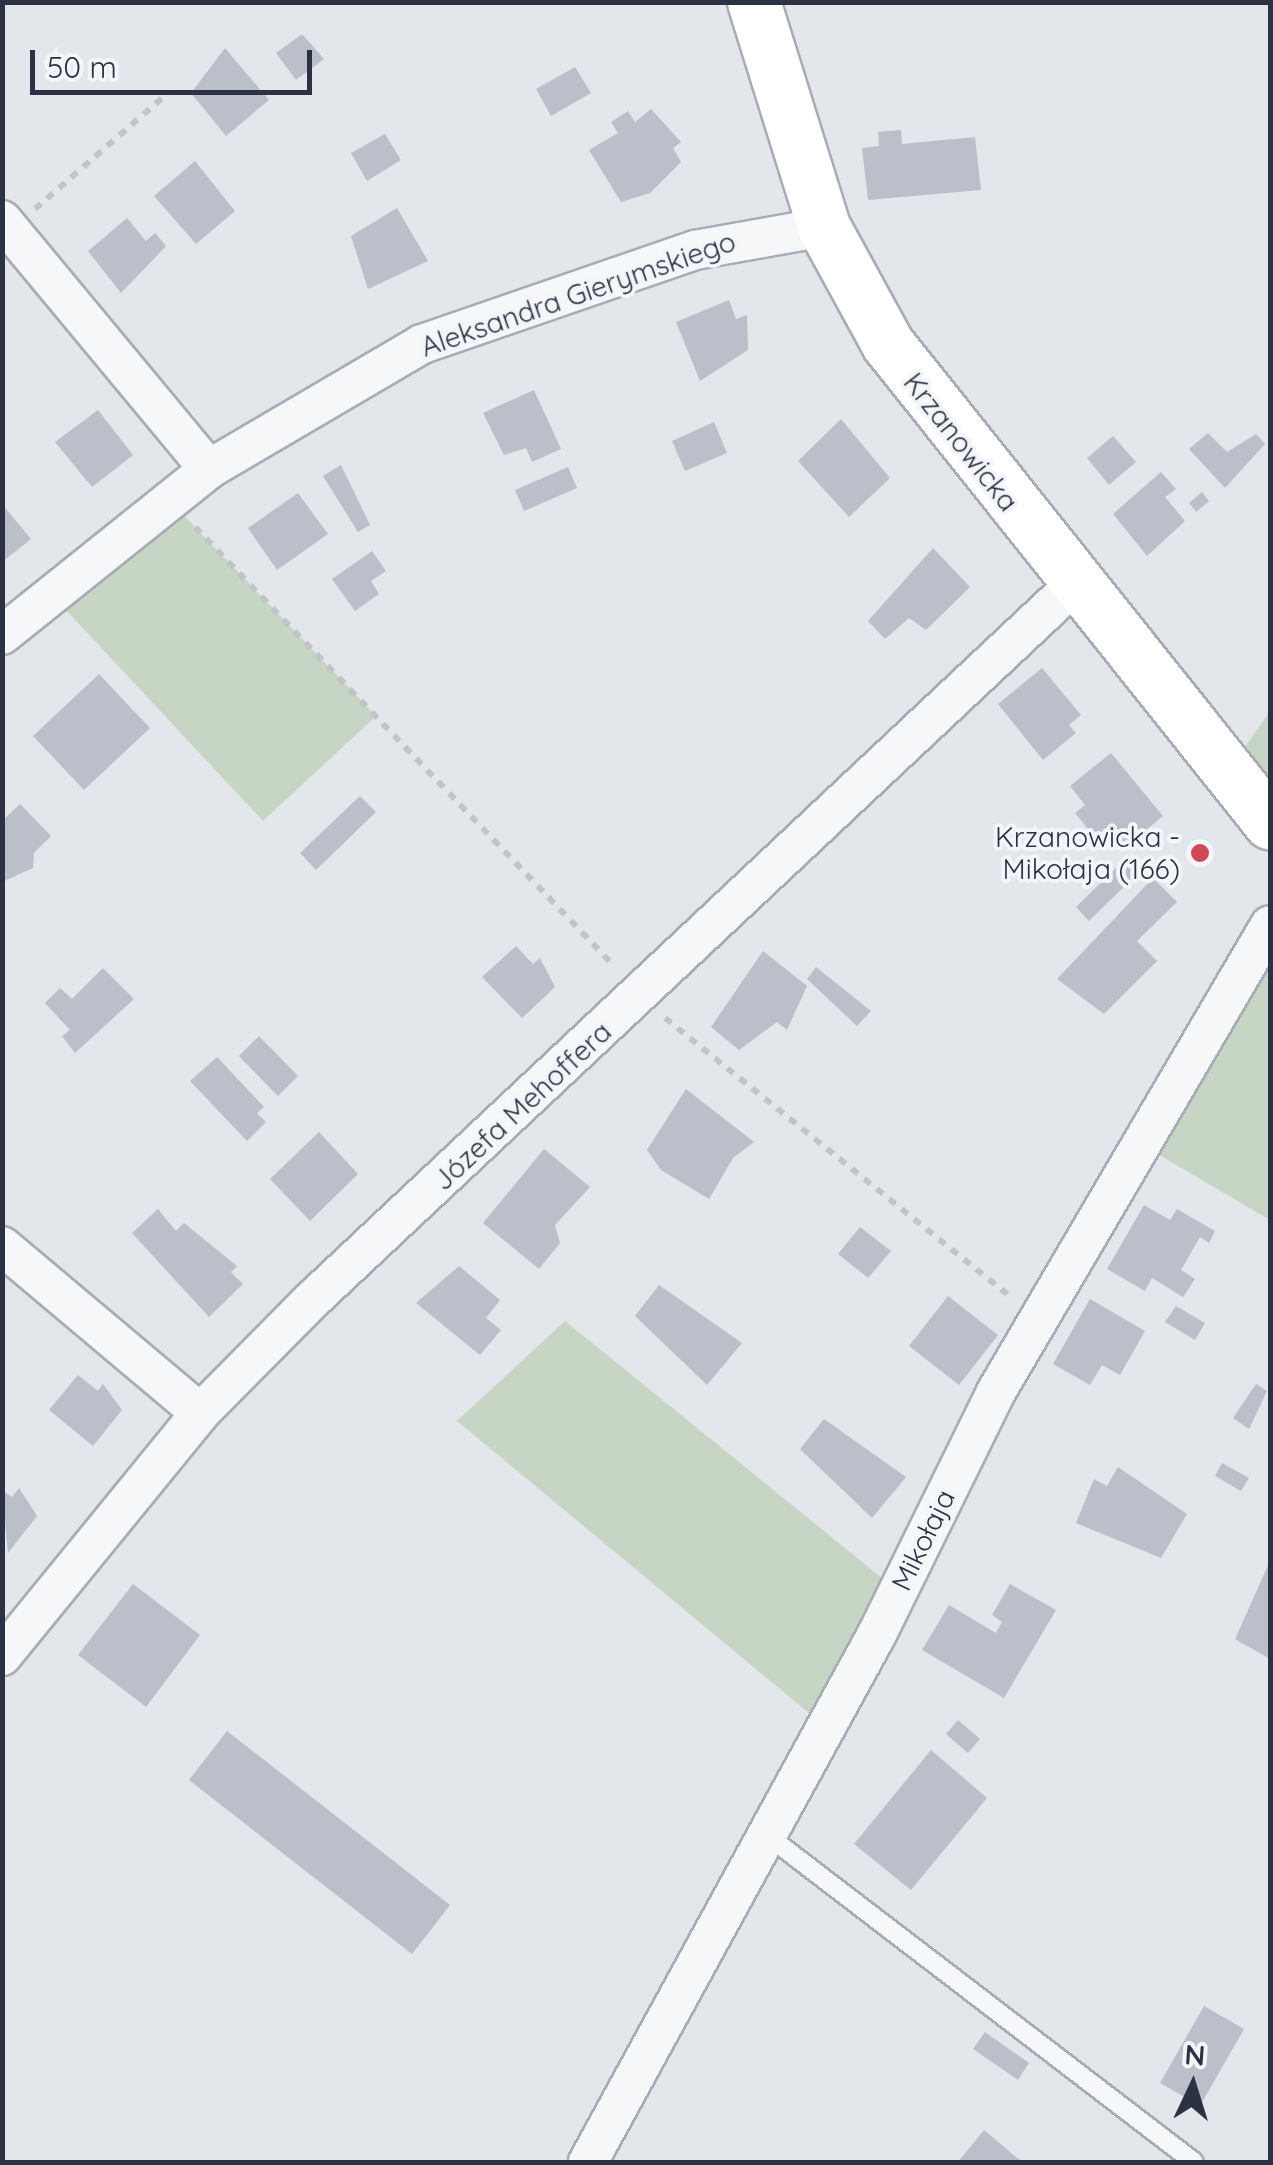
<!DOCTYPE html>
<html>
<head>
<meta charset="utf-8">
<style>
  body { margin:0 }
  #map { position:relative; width:1273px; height:2165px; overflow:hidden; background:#e3e6eb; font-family:Quicksand,sans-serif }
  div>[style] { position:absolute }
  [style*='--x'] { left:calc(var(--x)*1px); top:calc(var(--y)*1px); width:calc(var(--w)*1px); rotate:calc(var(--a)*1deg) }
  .green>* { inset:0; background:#c7d5c4 }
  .building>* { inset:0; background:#babfc9 }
  .path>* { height:6px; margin-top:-3px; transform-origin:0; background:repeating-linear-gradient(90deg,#c1c4ca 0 8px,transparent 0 16px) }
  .roads { filter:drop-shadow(2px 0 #a8acb6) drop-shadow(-2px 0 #a8acb6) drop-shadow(0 2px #a8acb6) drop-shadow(0 -2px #a8acb6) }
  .lane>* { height:18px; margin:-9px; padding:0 9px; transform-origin:9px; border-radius:9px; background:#f6f7f9 }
  .street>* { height:38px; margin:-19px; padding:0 19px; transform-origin:19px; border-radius:19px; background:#f6f7f9 }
  .secondary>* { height:52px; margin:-26px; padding:0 26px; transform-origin:26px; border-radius:26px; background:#fff }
  .dots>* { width:28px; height:28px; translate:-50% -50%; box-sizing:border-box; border:5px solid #f3f5f8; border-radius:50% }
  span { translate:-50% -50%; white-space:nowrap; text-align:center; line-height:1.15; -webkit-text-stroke:8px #f3f5f8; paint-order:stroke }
  .street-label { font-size:28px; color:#2a3244 }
  .poi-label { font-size:28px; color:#2a3244 }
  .right { translate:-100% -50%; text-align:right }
  .frame { position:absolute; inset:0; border:5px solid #2a3244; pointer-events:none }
  .north { position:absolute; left:1143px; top:2035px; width:100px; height:100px; -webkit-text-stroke:8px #f3f5f8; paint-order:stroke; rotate:4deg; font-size:28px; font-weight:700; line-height:40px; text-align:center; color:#2a3244 }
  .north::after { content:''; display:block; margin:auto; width:35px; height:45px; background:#2a3244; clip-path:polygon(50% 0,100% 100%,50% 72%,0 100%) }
  .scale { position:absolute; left:30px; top:50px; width:282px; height:45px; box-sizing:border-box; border:5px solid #2a3244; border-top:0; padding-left:12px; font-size:30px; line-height:35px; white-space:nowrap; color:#2a3244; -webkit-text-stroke:8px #f3f5f8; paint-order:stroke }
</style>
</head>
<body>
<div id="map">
  <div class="green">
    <div style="clip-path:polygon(170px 501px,376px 716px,263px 821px,52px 595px)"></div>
    <div style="clip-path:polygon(1270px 711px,1270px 823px,1229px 770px)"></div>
    <div style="clip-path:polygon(1270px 925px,1270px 1220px,1139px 1143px)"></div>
    <div style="clip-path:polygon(565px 1321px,898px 1591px,827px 1728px,457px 1421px)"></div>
  </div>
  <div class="building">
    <div style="clip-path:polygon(302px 34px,324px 59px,296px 80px,276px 53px)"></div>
    <div style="clip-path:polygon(225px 48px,269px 100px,226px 136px,191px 93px)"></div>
    <div style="clip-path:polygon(575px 67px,591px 93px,551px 116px,536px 89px)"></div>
    <div style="clip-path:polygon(651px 109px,681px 142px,673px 148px,681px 162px,650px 193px,621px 202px,589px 150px,618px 133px,611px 122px,628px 111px,635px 122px)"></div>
    <div style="clip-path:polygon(901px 130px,902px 144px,975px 137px,981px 190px,868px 200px,862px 148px,879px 146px,878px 132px)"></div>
    <div style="clip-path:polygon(385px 134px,401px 160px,367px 181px,351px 153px)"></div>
    <div style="clip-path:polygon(195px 161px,235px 211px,196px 244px,154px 196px)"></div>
    <div style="clip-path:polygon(397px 208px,428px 261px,368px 289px,351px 236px)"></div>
    <div style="clip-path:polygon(127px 218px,146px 241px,155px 233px,166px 246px,121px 293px,88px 251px)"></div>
    <div style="clip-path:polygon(729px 300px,736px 319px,747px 315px,748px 350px,700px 381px,676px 322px)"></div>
    <div style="clip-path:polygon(534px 390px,561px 449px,532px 462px,526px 448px,504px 455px,483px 413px)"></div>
    <div style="clip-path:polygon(98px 410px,133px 455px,92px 487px,55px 442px)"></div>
    <div style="clip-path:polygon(841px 419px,890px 478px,849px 517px,798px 461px)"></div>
    <div style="clip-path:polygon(714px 422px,727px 453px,685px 471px,672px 441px)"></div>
    <div style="clip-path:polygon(1208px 433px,1227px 452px,1256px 434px,1265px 444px,1225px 488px,1189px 449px)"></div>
    <div style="clip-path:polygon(1113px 436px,1136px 462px,1109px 485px,1087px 458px)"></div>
    <div style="clip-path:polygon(341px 465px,370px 525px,358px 532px,323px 476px)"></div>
    <div style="clip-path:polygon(568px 467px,577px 488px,524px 511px,515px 490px)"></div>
    <div style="clip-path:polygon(1161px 472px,1176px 489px,1165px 497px,1185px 521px,1147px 556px,1113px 514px)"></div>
    <div style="clip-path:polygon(1202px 492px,1209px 501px,1196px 512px,1189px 503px)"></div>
    <div style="clip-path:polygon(298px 493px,328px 534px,277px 570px,248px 528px)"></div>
    <div style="clip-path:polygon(2px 504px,31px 539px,2px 562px)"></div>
    <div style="clip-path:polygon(933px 548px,970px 587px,926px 630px,909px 618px,885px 639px,868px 621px)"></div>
    <div style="clip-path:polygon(372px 551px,386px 571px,371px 581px,379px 594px,355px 611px,332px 579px)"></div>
    <div style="clip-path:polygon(1042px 668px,1081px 715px,1069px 725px,1076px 733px,1043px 760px,998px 704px)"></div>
    <div style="clip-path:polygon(99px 674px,150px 728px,84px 790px,33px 736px)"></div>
    <div style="clip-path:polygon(1111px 753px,1163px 816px,1122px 850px,1108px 832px,1097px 840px,1075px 813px,1085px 805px,1070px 786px)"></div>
    <div style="clip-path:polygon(360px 796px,376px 812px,316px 870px,300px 853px)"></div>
    <div style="clip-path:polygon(20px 804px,51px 836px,34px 853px,33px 868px,2px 882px,2px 821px)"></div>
    <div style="clip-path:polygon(1128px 856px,1141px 870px,1089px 921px,1076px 907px)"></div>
    <div style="clip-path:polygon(1153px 878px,1177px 902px,1137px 941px,1157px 961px,1104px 1014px,1057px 979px)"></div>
    <div style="clip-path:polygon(516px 946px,533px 964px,540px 958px,555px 987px,522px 1018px,482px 977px)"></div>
    <div style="clip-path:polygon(763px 951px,807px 986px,787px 1030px,777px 1022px,739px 1050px,711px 1027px)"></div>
    <div style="clip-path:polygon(816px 967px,871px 1011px,857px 1026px,807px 979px)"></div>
    <div style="clip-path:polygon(103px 968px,134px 999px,75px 1053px,62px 1036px,70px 1030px,45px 1003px,60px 988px,72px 999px)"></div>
    <div style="clip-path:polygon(259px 1036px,298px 1076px,278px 1096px,239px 1056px)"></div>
    <div style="clip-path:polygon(217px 1057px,264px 1107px,257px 1113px,266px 1122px,247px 1141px,190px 1081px)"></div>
    <div style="clip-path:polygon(686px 1089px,754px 1142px,733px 1158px,709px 1199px,661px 1170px,647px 1150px)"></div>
    <div style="clip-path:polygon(319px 1132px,358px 1174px,310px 1221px,270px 1179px)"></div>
    <div style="clip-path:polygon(544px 1149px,590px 1187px,555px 1225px,560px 1243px,539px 1269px,483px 1223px)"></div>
    <div style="clip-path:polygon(1144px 1205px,1170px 1220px,1177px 1209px,1215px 1231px,1209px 1243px,1200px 1237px,1181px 1270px,1195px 1279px,1183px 1297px,1152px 1278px,1145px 1291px,1107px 1269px)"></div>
    <div style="clip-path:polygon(158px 1209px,176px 1231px,184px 1223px,237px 1266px,231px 1272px,243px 1284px,209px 1317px,132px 1233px)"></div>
    <div style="clip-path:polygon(860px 1227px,891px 1251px,868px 1278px,838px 1254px)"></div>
    <div style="clip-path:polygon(459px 1266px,500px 1300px,486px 1318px,501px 1330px,480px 1355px,416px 1303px)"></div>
    <div style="clip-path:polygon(659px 1285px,742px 1343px,707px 1385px,635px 1316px)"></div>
    <div style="clip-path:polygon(948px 1296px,998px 1335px,959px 1385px,909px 1346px)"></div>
    <div style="clip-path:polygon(1090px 1299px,1145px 1331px,1120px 1375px,1102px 1365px,1090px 1385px,1053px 1364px)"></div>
    <div style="clip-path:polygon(1176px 1306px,1205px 1323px,1195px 1340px,1165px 1322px)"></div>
    <div style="clip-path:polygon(78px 1375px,98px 1391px,103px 1384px,122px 1410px,93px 1446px,49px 1410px)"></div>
    <div style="clip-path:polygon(1256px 1384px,1267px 1391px,1249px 1429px,1233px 1418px)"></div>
    <div style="clip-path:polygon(824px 1419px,906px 1477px,872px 1518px,800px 1449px)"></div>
    <div style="clip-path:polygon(1222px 1463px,1249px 1478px,1241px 1491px,1215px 1476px)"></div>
    <div style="clip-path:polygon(1118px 1467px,1187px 1514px,1161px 1558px,1076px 1523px,1094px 1479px,1107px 1486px)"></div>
    <div style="clip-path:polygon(19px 1488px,37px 1516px,8px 1553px,2px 1490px,12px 1497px)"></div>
    <div style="clip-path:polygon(1270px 1561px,1270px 1659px,1235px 1639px)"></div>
    <div style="clip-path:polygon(133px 1584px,200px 1635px,146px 1707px,78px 1655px)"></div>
    <div style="clip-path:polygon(1010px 1584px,1056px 1610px,1004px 1698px,922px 1650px,949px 1605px,996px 1633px,1002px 1622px,992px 1615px)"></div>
    <div style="clip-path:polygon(958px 1720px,980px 1739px,968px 1753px,946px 1734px)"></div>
    <div style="clip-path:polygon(227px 1731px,450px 1905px,412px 1954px,189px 1780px)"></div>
    <div style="clip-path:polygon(931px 1750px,987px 1798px,911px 1890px,854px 1844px)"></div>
    <div style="clip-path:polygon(1204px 2006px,1244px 2029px,1200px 2106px,1160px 2083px)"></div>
    <div style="clip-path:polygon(985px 2032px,1029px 2063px,1018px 2080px,973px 2049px)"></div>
    <div style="clip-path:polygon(984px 2130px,1022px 2162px,958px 2162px)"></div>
  </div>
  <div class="path">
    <div style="--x:35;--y:209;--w:178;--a:-41.1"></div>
    <div style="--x:195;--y:527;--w:608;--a:46.33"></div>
    <div style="--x:665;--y:1018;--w:443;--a:38.9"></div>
  </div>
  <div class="roads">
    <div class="lane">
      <div style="--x:768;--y:1836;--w:536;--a:37.43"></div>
    </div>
    <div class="street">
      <div style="--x:2;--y:220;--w:324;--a:50.3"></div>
      <div style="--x:2;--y:635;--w:265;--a:-38.7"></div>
      <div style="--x:209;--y:469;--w:247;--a:-30.4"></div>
      <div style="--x:422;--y:344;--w:289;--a:-19"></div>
      <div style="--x:695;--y:250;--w:131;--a:-10.1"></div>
      <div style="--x:2;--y:1246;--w:259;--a:40.1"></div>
      <div style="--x:2;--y:1656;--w:313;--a:-50.8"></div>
      <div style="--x:200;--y:1413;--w:161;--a:-45.3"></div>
      <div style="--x:313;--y:1299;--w:1042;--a:-43.17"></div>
      <div style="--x:588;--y:2162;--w:602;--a:-61.31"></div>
      <div style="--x:877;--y:1634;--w:270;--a:-63.8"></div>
      <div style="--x:996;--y:1392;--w:541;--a:-59.6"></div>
    </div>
    <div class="secondary">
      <div style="--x:754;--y:2;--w:236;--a:72.7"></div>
      <div style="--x:824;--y:227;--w:133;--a:61.3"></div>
      <div style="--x:888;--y:344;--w:613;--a:51.43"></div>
    </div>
  </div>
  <div class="dots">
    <div style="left:1200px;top:853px;background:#cf4956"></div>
  </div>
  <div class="street-label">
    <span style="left:578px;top:294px;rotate:-19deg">Aleksandra Gierymskiego</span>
    <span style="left:961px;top:442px;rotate:52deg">Krzanowicka</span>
    <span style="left:522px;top:1106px;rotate:-43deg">Józefa Mehoffera</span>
    <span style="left:923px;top:1540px;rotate:-64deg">Mikołaja</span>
  </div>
  <div class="poi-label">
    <span class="right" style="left:1180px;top:853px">Krzanowicka -<br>Mikołaja (166)</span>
  </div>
  <div class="frame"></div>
  <div class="north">N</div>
  <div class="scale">50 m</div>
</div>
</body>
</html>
